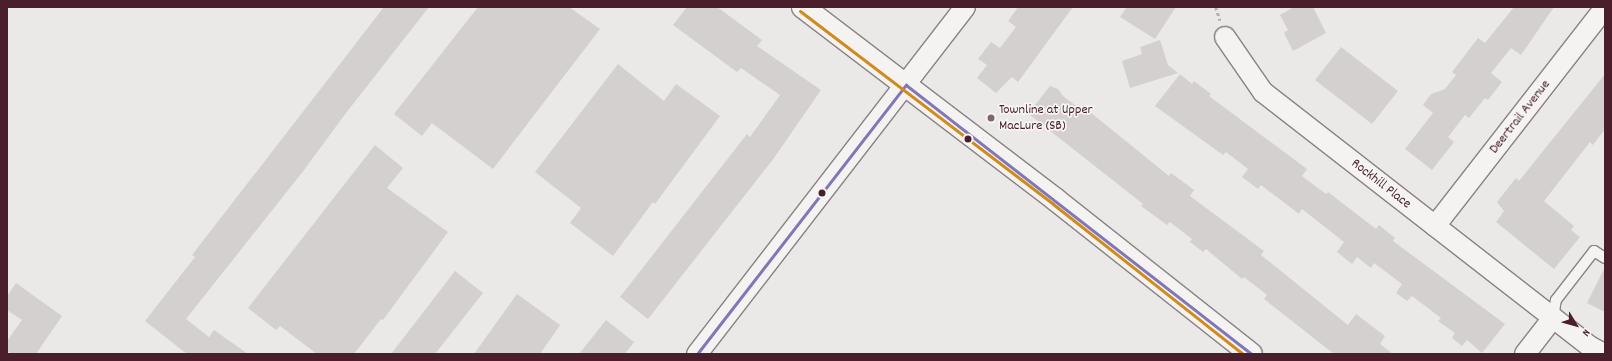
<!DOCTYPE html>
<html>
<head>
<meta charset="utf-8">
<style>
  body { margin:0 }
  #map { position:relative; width:1612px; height:361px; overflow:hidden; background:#ebe9e7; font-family:Dekko,sans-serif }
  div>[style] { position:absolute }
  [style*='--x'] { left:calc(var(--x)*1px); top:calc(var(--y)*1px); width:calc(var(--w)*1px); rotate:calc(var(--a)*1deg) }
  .building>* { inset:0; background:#d3d0cf }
  .path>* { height:2.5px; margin-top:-1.25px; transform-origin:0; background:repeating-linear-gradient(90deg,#b5b0b0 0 3px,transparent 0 6px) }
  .roads { filter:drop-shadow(1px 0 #8b8283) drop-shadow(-1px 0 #8b8283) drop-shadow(0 1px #8b8283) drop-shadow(0 -1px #8b8283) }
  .lane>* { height:10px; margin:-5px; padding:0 5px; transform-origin:5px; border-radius:5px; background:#f4f3f1 }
  .street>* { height:20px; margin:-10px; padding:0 10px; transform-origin:10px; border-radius:10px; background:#f4f3f1 }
  .secondary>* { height:22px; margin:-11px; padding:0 11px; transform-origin:11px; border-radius:11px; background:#f4f3f1 }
  .bus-1>* { height:3px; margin:-1.5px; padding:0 1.5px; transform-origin:1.5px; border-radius:1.5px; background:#8177b7 }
  .bus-2>* { height:3px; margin:-1.5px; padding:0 1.5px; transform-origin:1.5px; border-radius:1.5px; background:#d08b1c }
  .dots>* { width:11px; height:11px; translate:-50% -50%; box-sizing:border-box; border:2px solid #f6f6f2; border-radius:50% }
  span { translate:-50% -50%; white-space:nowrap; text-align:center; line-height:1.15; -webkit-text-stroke:3.5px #f6f6f2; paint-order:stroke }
  .poi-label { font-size:14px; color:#4a1f2b }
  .left { translate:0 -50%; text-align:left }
  .street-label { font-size:14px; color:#4a1f2b }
  .frame { position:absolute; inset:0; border:8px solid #4a1f2b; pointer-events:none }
  .north { position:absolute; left:1556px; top:305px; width:40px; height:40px; -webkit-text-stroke:3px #f6f6f2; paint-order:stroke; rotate:127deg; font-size:11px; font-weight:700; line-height:16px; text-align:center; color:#4a1f2b }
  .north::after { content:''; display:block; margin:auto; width:14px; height:18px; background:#4a1f2b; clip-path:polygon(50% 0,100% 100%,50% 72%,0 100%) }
</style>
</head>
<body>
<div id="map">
  <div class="building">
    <div style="clip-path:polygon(384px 7px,429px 7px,346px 113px,304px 170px,186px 319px,209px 337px,214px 330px,248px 354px,187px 354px,145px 321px,195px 257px,192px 255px)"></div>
    <div style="clip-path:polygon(478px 7px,569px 7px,600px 29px,493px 169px,432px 123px,422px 136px,394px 114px)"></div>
    <div style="clip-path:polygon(687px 7px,717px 7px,762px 40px,757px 46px,821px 90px,774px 158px,648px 319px,620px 297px,747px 134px,750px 137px,780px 95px,741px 68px,737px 72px,673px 25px)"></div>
    <div style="clip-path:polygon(1018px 7px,1073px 7px,1018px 82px,1012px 77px,996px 93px,977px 78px,987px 65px,978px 59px,991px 42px,1000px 48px,1016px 27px,1008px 21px)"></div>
    <div style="clip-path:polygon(1127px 7px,1176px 7px,1155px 39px,1120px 17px)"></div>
    <div style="clip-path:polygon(1294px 7px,1313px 7px,1326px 33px,1293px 51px,1284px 33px,1288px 30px,1280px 15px)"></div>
    <div style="clip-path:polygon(1514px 7px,1554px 7px,1521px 55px,1511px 48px,1491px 73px,1502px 82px,1488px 100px,1485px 98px,1469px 118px,1465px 115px,1448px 137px,1454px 142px,1432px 170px,1405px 149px,1433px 113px,1423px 105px,1431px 94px,1445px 89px,1456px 75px,1452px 72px,1478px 38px,1485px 43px)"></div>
    <div style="clip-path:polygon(1160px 40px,1168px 65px,1178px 73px,1130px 88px,1122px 61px,1142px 54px,1140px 47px)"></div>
    <div style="clip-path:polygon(1341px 47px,1398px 91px,1372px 124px,1315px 80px)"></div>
    <div style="clip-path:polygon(618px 64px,664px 101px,676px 84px,720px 116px,655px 204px,653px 202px,613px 256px,570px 223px,581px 208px,535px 172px)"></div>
    <div style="clip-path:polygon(1180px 74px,1192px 84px,1194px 81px,1211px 94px,1209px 96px,1307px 169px,1302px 176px,1326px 194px,1328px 192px,1376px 229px,1379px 225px,1395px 238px,1393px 241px,1505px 324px,1482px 353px,1467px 340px,1462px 346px,1452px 338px,1455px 333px,1438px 321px,1441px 318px,1412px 296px,1407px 301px,1396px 293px,1402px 284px,1374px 263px,1371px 268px,1357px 257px,1352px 264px,1337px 252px,1344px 242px,1302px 209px,1299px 214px,1261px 185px,1258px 189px,1242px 177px,1248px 169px,1226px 152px,1223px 155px,1155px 106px)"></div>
    <div style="clip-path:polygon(1605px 74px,1605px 129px,1593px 145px,1590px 142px,1544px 201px,1574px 226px,1571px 230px,1580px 237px,1554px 269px,1496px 222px,1504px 211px,1497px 202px,1516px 178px,1519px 181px)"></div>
    <div style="clip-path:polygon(1050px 86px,1058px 89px,1063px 96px,1088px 115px,1090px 112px,1169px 176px,1171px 173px,1194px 190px,1190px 196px,1264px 251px,1261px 255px,1348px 325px,1356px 314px,1385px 336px,1380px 344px,1393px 354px,1334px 354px,1264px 299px,1267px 295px,1244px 277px,1242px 279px,1206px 249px,1203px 252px,1190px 242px,1192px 239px,1170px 222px,1167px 225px,1141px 206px,1143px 204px,1030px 115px,1033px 111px,1031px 110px)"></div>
    <div style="clip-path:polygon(375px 145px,403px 168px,387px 188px,448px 232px,383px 320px,381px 319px,354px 354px,317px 354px,280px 326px,276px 330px,248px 308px)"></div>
    <div style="clip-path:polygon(1605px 267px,1605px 312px,1587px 303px)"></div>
    <div style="clip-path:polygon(455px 271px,483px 293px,435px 354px,391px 354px)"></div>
    <div style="clip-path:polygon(16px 283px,62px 316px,36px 354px,12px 354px,7px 351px,7px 341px,22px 320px,7px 310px,7px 296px)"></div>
    <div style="clip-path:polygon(517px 294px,560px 325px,540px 354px,474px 354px)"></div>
    <div style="clip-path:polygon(606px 320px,634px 342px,625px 354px,579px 354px)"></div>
  </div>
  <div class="path">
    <div style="--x:1216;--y:7;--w:14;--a:73"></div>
  </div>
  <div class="roads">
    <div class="lane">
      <div style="--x:1553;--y:318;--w:18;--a:-81"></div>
      <div style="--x:1556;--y:300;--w:62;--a:-52.2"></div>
      <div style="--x:1594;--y:251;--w:13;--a:32"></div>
    </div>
    <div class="street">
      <div style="--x:1225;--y:37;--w:67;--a:55.4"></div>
      <div style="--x:1263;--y:92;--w:415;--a:37.9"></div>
      <div style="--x:1591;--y:347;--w:15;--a:28"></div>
      <div style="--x:1435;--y:226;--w:276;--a:-52.1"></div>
      <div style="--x:697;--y:354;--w:438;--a:-52.3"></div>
      <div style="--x:1525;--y:354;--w:46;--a:-52.1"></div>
    </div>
    <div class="secondary">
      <div style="--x:803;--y:7;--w:318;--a:37.3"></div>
      <div style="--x:1056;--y:200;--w:248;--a:38.3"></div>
    </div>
  </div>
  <div class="bus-1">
    <div style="--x:906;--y:85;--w:437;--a:37.9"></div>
    <div style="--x:697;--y:354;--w:341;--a:-52.2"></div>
  </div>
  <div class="bus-2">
    <div style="--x:800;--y:11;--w:318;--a:37.3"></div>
    <div style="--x:1053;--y:204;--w:242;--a:38.3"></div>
  </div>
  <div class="dots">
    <div style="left:991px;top:118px;background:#82666d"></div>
    <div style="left:968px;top:139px;background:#4a1f2b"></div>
    <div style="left:822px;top:193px;background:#4a1f2b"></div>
  </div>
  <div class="poi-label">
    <span class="left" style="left:999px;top:118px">Townline at Upper<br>MacLure (SB)</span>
  </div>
  <div class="street-label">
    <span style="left:1520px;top:117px;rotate:-52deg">Deertrail Avenue</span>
    <span style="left:1381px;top:184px;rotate:38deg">Rockhill Place</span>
  </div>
  <div class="frame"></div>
  <div class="north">N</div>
</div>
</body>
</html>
